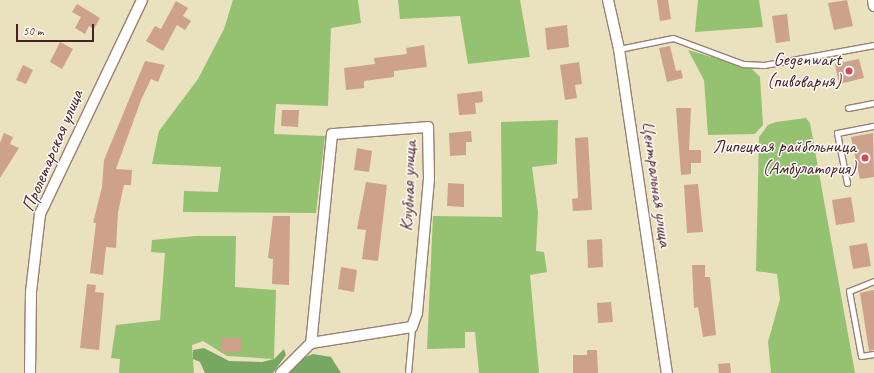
<!DOCTYPE html>
<html>
<head>
<meta charset="utf-8">
<style>
  body { margin:0 }
  #map { position:relative; width:874px; height:373px; overflow:hidden; background:#eae1be; font-family:Caveat,sans-serif }
  div>[style] { position:absolute }
  [style*='--x'] { left:calc(var(--x)*1px); top:calc(var(--y)*1px); width:calc(var(--w)*1px); rotate:calc(var(--a)*1deg) }
  .green>* { inset:0; background:#94c270 }
  .forest>* { inset:0; background:#77a862 }
  .building>* { inset:0; background:#cea18a }
  .roads { filter:drop-shadow(1px 0 #9a8074) drop-shadow(-1px 0 #9a8074) drop-shadow(0 1px #9a8074) drop-shadow(0 -1px #9a8074) }
  .lane>* { height:5px; margin:-2.5px; padding:0 2.5px; transform-origin:2.5px; border-radius:2.5px; background:#fff }
  .street>* { height:10px; margin:-5px; padding:0 5px; transform-origin:5px; border-radius:5px; background:#fff }
  .dots>* { width:11px; height:11px; translate:-50% -50%; box-sizing:border-box; border:2px solid #fdfcf7; border-radius:50% }
  span { translate:-50% -50%; white-space:nowrap; text-align:center; line-height:1.15; -webkit-text-stroke:3px #fdfcf7; paint-order:stroke }
  .poi-label { font-size:19px; color:#4a1f2b }
  .right { translate:-100% -50%; text-align:right }
  .street-label { font-size:19px; color:#4a1f2b }
  .scale { position:absolute; left:16px; top:24px; width:78px; height:18px; box-sizing:border-box; border:2px solid #4a1f2b; border-top:0; padding-left:5px; font-size:12px; line-height:14px; white-space:nowrap; color:#4a1f2b; -webkit-text-stroke:3px #fdfcf7; paint-order:stroke }
</style>
</head>
<body>
<div id="map">
  <div class="green">
    <div style="clip-path:polygon(233px 0,358px 0,361px 23px,331px 28px,328px 106px,276px 104px,274px 134px,325px 136px,316px 213px,183px 212px,184px 191px,218px 192px,221px 167px,152px 164px,159px 131px,198px 79px,224px 29px)"></div>
    <div style="clip-path:polygon(398px 0,520px 0,530px 57px,468px 64px,460px 16px,400px 19px)"></div>
    <div style="clip-path:polygon(698px 0,759px 0,763px 27px,695px 32px)"></div>
    <div style="clip-path:polygon(688px 50px,752px 69px,760px 77px,763px 125px,755px 134px,708px 135px,704px 80px)"></div>
    <div style="clip-path:polygon(806px 118px,810px 123px,855px 373px,771px 373px,768px 342px,780px 299px,777px 274px,756px 271px,759px 137px,768px 125px,776px 122px)"></div>
    <div style="clip-path:polygon(558px 120px,557px 164px,532px 167px,538px 212px,536px 251px,544px 252px,547px 272px,530px 275px,539px 373px,479px 373px,475px 332px,465px 332px,465px 348px,427px 349px,433px 216px,502px 217px,501px 122px)"></div>
    <div style="clip-path:polygon(195px 236px,236px 236px,235px 287px,276px 290px,274px 359px,227px 356px,203px 341px,192px 345px,194px 373px,119px 373px,120px 359px,111px 358px,116px 325px,160px 320px,165px 253px,151px 252px,152px 240px)"></div>
  </div>
  <div class="forest">
    <div style="clip-path:polygon(204px 348px,229px 361px,262px 362px,274px 359px,284px 349px,286px 355px,273px 373px,205px 373px,200px 362px,193px 359px,193px 350px)"></div>
    <div style="clip-path:polygon(313px 354px,331px 357px,341px 373px,289px 373px,298px 360px)"></div>
  </div>
  <div class="building">
    <div style="clip-path:polygon(657px 0,668px 0,671px 19px,660px 21px)"></div>
    <div style="clip-path:polygon(847px 0,853px 26px,834px 30px,828px 3px)"></div>
    <div style="clip-path:polygon(176px 1px,188px 8px,183px 16px,191px 21px,185px 30px,177px 25px,163px 51px,146px 41px,155px 26px,161px 29px)"></div>
    <div style="clip-path:polygon(77px 4px,100px 18px,94px 29px,89px 26px,85px 34px,75px 28px,81px 17px,72px 12px)"></div>
    <div style="clip-path:polygon(787px 14px,790px 41px,776px 43px,772px 16px)"></div>
    <div style="clip-path:polygon(567px 25px,569px 47px,547px 50px,545px 28px)"></div>
    <div style="clip-path:polygon(60px 42px,73px 49px,62px 69px,50px 62px)"></div>
    <div style="clip-path:polygon(424px 45px,427px 67px,394px 71px,394px 77px,364px 81px,364px 88px,346px 90px,344px 68px,375px 64px,374px 58px,407px 54px,406px 48px)"></div>
    <div style="clip-path:polygon(670px 46px,676px 71px,681px 70px,683px 78px,667px 82px,659px 48px)"></div>
    <div style="clip-path:polygon(859px 59px,864px 78px,839px 84px,835px 64px)"></div>
    <div style="clip-path:polygon(145px 61px,165px 65px,158px 82px,151px 79px,141px 100px,116px 169px,132px 170px,131px 185px,124px 185px,118px 212px,116px 248px,106px 247px,103px 275px,90px 273px,96px 223px,93px 223px,102px 187px,104px 160px)"></div>
    <div style="clip-path:polygon(579px 62px,582px 84px,575px 85px,577px 98px,565px 100px,560px 65px)"></div>
    <div style="clip-path:polygon(23px 65px,33px 70px,26px 84px,16px 80px)"></div>
    <div style="clip-path:polygon(482px 91px,483px 102px,475px 103px,476px 114px,459px 115px,457px 94px)"></div>
    <div style="clip-path:polygon(676px 108px,691px 108px,689px 150px,701px 150px,701px 163px,691px 163px,691px 174px,681px 175px)"></div>
    <div style="clip-path:polygon(282px 110px,299px 110px,298px 127px,281px 126px)"></div>
    <div style="clip-path:polygon(471px 131px,472px 142px,466px 142px,466px 155px,450px 156px,449px 133px)"></div>
    <div style="clip-path:polygon(4px 133px,13px 137px,10px 144px,19px 148px,0 178px,0 143px)"></div>
    <div style="clip-path:polygon(873px 133px,874px 177px,860px 179px,851px 137px)"></div>
    <div style="clip-path:polygon(588px 137px,592px 210px,573px 211px,572px 199px,578px 198px,575px 138px)"></div>
    <div style="clip-path:polygon(357px 148px,372px 151px,369px 172px,354px 170px)"></div>
    <div style="clip-path:polygon(366px 182px,387px 185px,378px 261px,362px 259px,366px 230px,357px 229px)"></div>
    <div style="clip-path:polygon(448px 183px,464px 184px,464px 207px,447px 206px)"></div>
    <div style="clip-path:polygon(698px 184px,703px 232px,687px 233px,684px 185px)"></div>
    <div style="clip-path:polygon(851px 197px,855px 222px,836px 225px,832px 200px)"></div>
    <div style="clip-path:polygon(273px 216px,290px 216px,289px 285px,272px 284px,273px 259px,268px 258px)"></div>
    <div style="clip-path:polygon(602px 239px,603px 267px,588px 268px,587px 240px)"></div>
    <div style="clip-path:polygon(867px 243px,871px 266px,853px 269px,849px 246px)"></div>
    <div style="clip-path:polygon(692px 265px,705px 265px,705px 277px,710px 277px,716px 335px,703px 337px,698px 307px,694px 308px)"></div>
    <div style="clip-path:polygon(341px 267px,357px 270px,354px 292px,338px 289px)"></div>
    <div style="clip-path:polygon(87px 284px,96px 285px,95px 292px,104px 293px,99px 350px,80px 348px)"></div>
    <div style="clip-path:polygon(874px 290px,874px 350px,869px 351px,860px 293px)"></div>
    <div style="clip-path:polygon(611px 302px,613px 322px,598px 323px,597px 303px)"></div>
    <div style="clip-path:polygon(221px 338px,242px 338px,242px 352px,221px 353px)"></div>
    <div style="clip-path:polygon(587px 350px,597px 350px,598px 373px,573px 373px,573px 355px,587px 355px)"></div>
    <div style="clip-path:polygon(730px 363px,731px 373px,719px 373px,718px 364px)"></div>
  </div>
  <div class="roads">
    <div class="lane">
      <div style="--x:619;--y:49;--w:55;--a:-11.5"></div>
      <div style="--x:673;--y:38;--w:75;--a:20.4"></div>
      <div style="--x:743;--y:64;--w:21;--a:3"></div>
      <div style="--x:764;--y:65;--w:112;--a:-10.3"></div>
      <div style="--x:848;--y:108;--w:26;--a:-11"></div>
      <div style="--x:847;--y:183;--w:51;--a:-101.3"></div>
      <div style="--x:837;--y:133;--w:38;--a:-11"></div>
      <div style="--x:874;--y:281;--w:27;--a:158"></div>
      <div style="--x:849;--y:291;--w:66;--a:79.5"></div>
      <div style="--x:861;--y:356;--w:13;--a:-9"></div>
      <div style="--x:408;--y:373;--w:46;--a:-85"></div>
    </div>
    <div class="street">
      <div style="--x:608;--y:0;--w:50;--a:77.3"></div>
      <div style="--x:619;--y:49;--w:328;--a:81.6"></div>
      <div style="--x:873;--y:0;--w:6;--a:81"></div>
      <div style="--x:30;--y:373;--w:81;--a:-89.3"></div>
      <div style="--x:31;--y:292;--w:79;--a:-83.4"></div>
      <div style="--x:40;--y:214;--w:237;--a:-64.5"></div>
      <div style="--x:281;--y:373;--w:42;--a:-45"></div>
      <div style="--x:311;--y:343;--w:102;--a:-9"></div>
      <div style="--x:412;--y:327;--w:15;--a:-70"></div>
      <div style="--x:417;--y:313;--w:135;--a:-84.9"></div>
      <div style="--x:429;--y:179;--w:52;--a:-91.1"></div>
      <div style="--x:428;--y:127;--w:96;--a:175.8"></div>
      <div style="--x:332;--y:134;--w:210;--a:95.7"></div>
    </div>
  </div>
  <div class="dots">
    <div style="left:849px;top:71px;background:#d1495b"></div>
    <div style="left:865px;top:158px;background:#d1495b"></div>
  </div>
  <div class="poi-label">
    <span class="right" style="left:841px;top:71px">Gegenwart<br>(пивоварня)</span>
    <span class="right" style="left:856px;top:158px">Липецкая райбольница<br>(Амбулатория)</span>
  </div>
  <div class="street-label">
    <span style="left:53px;top:151px;rotate:-67deg">Пролетарская улица</span>
    <span style="left:656px;top:184px;rotate:82deg">Центральная улица</span>
    <span style="left:409px;top:186px;rotate:-88deg">Клубная улица</span>
  </div>
  <div class="scale">50 m</div>
</div>
</body>
</html>
